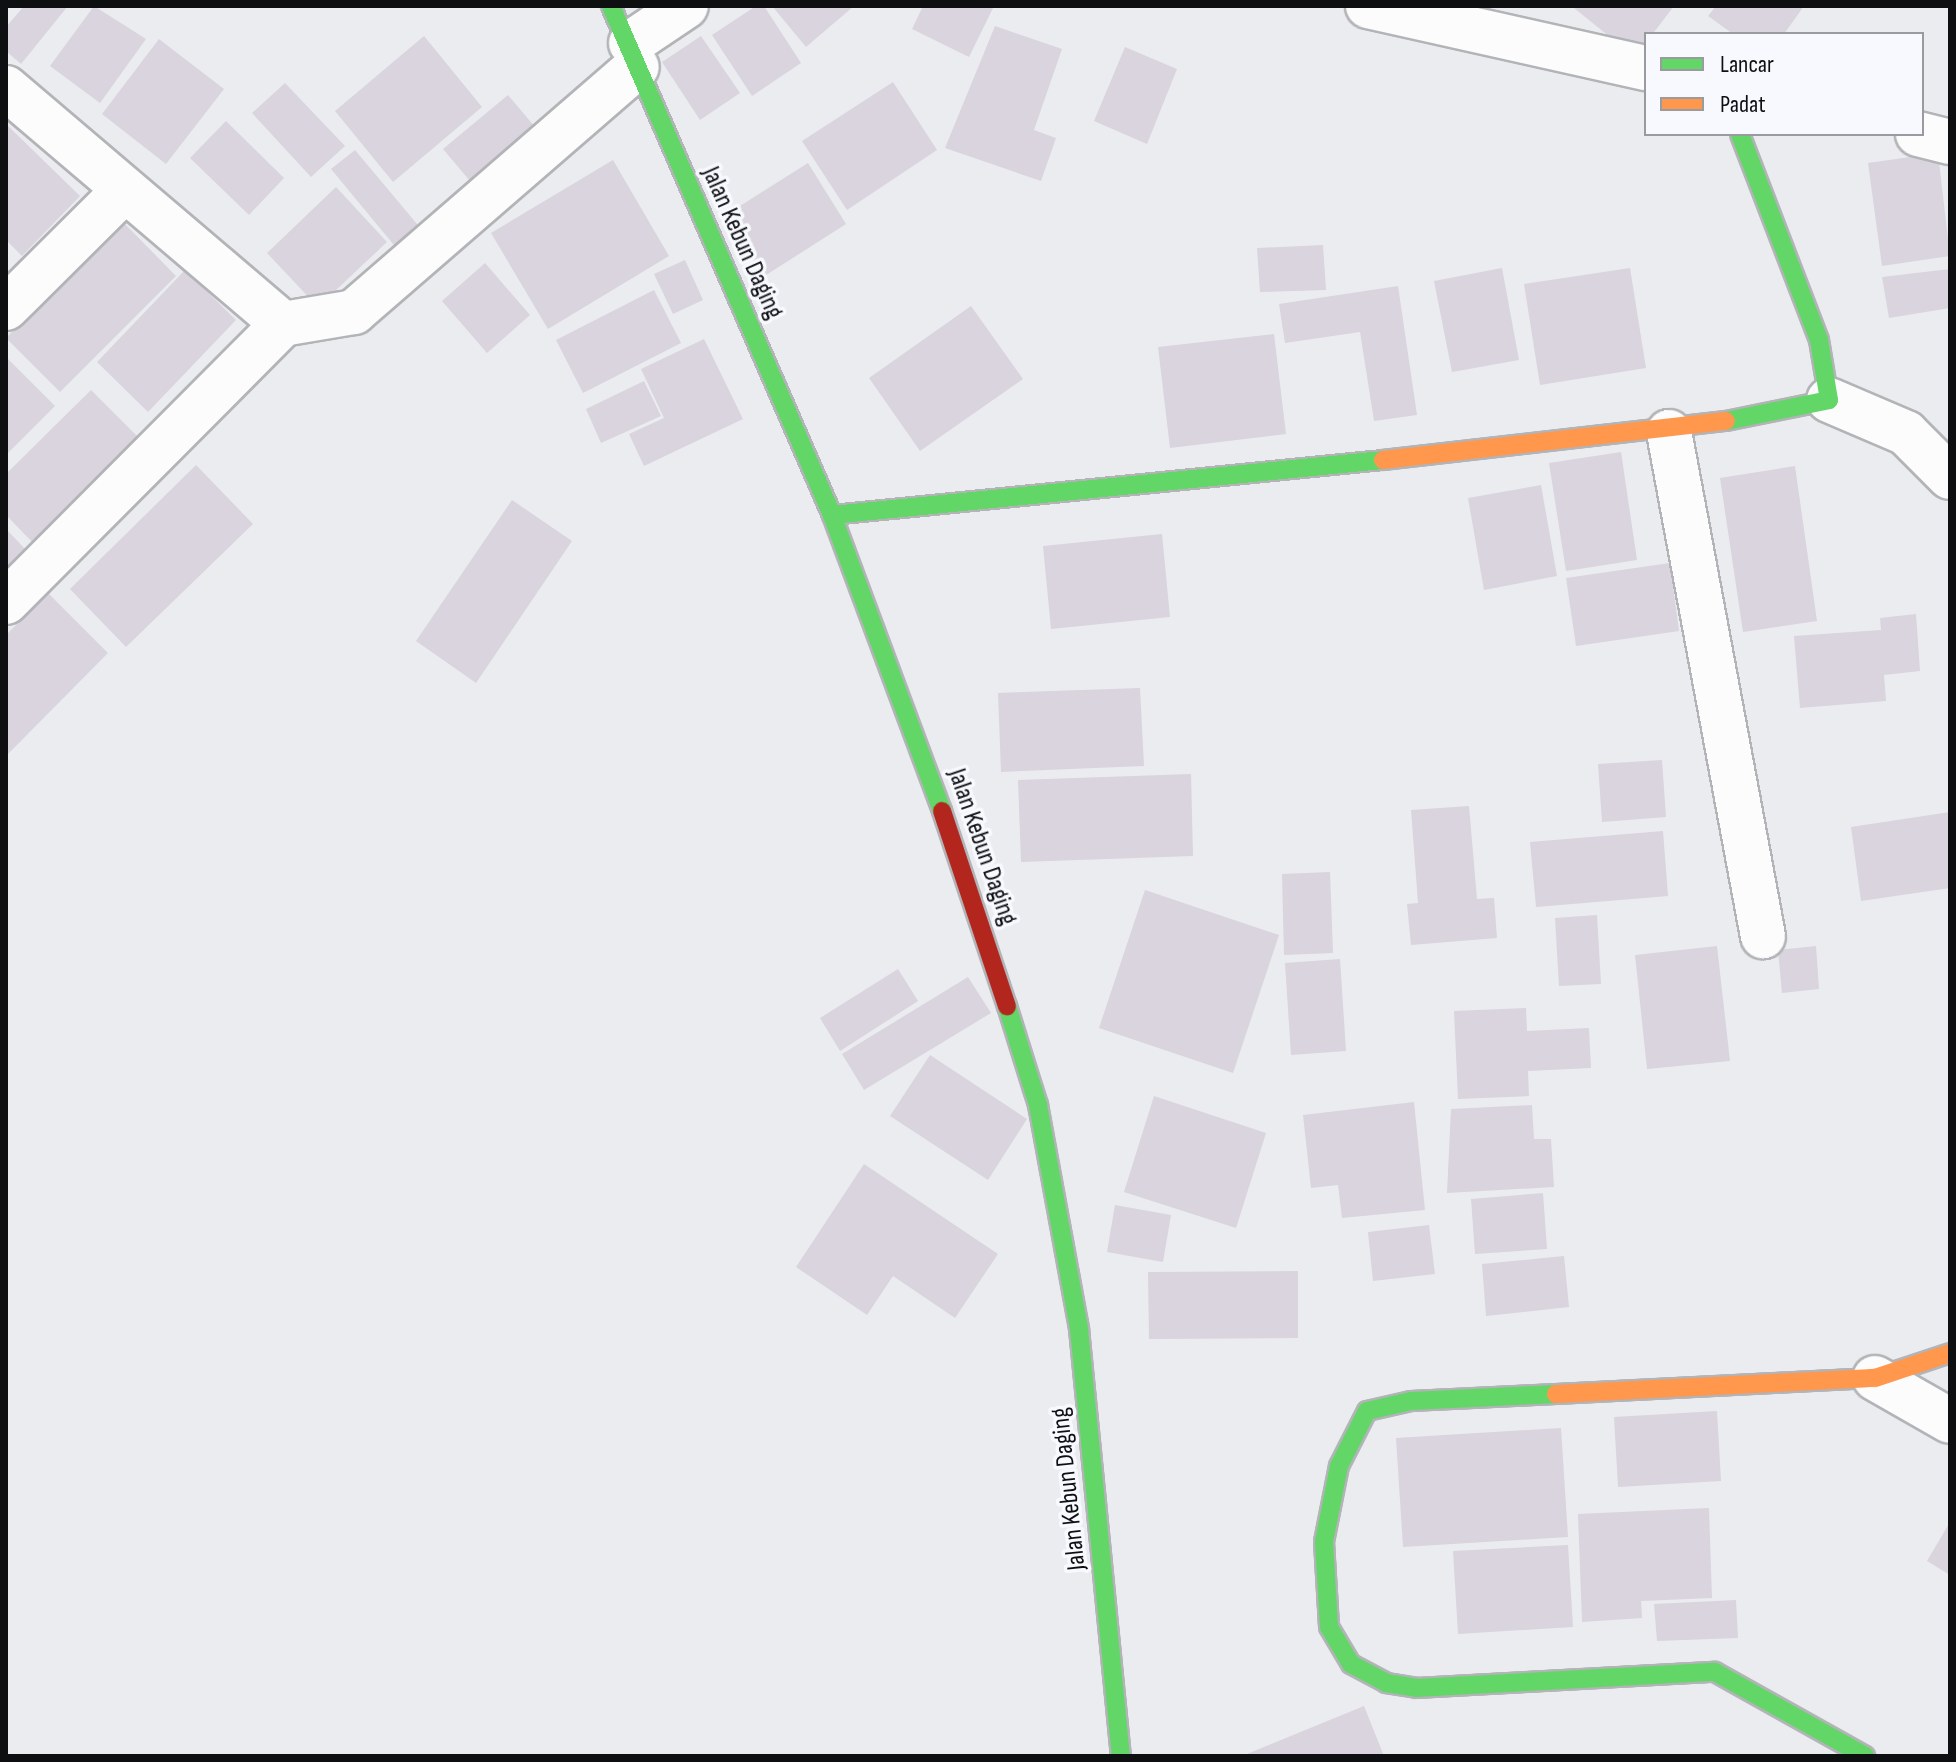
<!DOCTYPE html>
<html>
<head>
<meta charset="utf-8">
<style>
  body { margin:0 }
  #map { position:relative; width:1956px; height:1762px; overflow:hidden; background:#ebecf0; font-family:"Sofia Sans Condensed",sans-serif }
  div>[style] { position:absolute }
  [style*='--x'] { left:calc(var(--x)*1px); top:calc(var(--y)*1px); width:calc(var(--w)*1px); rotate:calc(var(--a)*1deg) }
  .building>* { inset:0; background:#d9d4de }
  .roads { filter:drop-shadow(2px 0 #b3b4b7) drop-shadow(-2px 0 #b3b4b7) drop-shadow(0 2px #b3b4b7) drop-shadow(0 -2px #b3b4b7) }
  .street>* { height:44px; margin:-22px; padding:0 22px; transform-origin:22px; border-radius:22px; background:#fcfcfd }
  .fast>* { height:18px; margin:-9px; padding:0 9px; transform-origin:9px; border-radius:9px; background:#63d668 }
  .slow>* { height:18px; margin:-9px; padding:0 9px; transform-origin:9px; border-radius:9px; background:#ff974d }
  .jam>* { height:18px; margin:-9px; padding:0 9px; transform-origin:9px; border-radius:9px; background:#b3261e }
  span { translate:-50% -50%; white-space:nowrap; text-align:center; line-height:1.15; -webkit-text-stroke:7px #f7f9fe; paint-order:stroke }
  .street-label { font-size:26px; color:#0e0f11 }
  .frame { position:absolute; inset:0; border:8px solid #0e0f11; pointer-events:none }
  .legend { position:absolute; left:1644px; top:32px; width:280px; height:104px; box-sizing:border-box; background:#f7f9fe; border:2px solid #9a9b9f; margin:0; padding:10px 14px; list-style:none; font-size:24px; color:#0e0f11 }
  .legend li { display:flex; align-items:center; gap:16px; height:40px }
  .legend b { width:40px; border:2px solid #9a9b9f }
</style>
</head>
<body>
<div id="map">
  <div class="building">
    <div style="clip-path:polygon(24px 6px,68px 6px,21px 64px,6px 51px,6px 27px)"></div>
    <div style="clip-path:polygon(94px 6px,146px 39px,100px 103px,50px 66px)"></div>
    <div style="clip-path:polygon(756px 6px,764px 6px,801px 63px,752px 96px,712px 35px)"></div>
    <div style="clip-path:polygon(772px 6px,854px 6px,806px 47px)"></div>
    <div style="clip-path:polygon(923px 6px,994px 6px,969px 57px,912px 29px)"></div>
    <div style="clip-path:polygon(1674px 6px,1635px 57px,1574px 8px,1576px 6px)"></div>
    <div style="clip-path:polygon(1716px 6px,1804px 6px,1784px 34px,1733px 34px,1708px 16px)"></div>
    <div style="clip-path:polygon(995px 26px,1062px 49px,1034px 130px,1056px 138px,1041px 181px,945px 148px)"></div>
    <div style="clip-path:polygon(424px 36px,482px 107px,393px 182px,335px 111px)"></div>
    <div style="clip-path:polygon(701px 36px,740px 93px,700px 120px,662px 62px)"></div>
    <div style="clip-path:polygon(159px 39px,224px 89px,166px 164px,102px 114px)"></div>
    <div style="clip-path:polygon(1125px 47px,1177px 69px,1147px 144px,1094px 121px)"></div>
    <div style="clip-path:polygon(893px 82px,937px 150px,847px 210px,802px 141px)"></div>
    <div style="clip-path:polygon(285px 83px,345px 146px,311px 177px,252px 113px)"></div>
    <div style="clip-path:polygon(508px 95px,535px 127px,470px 181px,443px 149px)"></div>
    <div style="clip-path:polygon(226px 121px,284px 178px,249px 215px,190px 158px)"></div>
    <div style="clip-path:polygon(6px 124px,80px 196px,22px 256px,6px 240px)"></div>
    <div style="clip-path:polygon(355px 150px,422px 230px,398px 250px,331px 169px)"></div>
    <div style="clip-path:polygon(1938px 153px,1950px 256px,1882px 266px,1868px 163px)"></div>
    <div style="clip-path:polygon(613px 160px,669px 256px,548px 329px,491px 233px)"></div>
    <div style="clip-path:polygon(808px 163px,846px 224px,763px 277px,724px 216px)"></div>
    <div style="clip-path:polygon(336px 187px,387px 242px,318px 307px,267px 253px)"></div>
    <div style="clip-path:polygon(122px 221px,176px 276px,60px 392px,6px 338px)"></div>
    <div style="clip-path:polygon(1323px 245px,1326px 290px,1260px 292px,1257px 248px)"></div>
    <div style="clip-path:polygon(685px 260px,703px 300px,673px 314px,654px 274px)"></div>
    <div style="clip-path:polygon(485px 263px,530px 315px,487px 353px,442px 301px)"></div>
    <div style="clip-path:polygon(1502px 268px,1519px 360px,1452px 372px,1434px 281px)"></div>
    <div style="clip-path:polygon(1630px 268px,1646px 368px,1540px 385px,1524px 284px)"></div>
    <div style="clip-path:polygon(1950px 269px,1950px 308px,1889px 318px,1882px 277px)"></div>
    <div style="clip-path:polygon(185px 270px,236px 320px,148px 412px,97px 362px)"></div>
    <div style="clip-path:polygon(1398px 286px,1417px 415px,1374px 421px,1360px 332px,1285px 343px,1279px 304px)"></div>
    <div style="clip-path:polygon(654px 290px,681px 343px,583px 393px,556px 340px)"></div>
    <div style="clip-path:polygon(971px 306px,1023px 379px,920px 451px,869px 378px)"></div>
    <div style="clip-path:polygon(1274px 334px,1286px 434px,1170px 448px,1158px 347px)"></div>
    <div style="clip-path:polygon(704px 339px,743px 419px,644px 466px,629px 434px,664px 418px,641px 369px)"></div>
    <div style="clip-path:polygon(6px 357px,55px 406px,6px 455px)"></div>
    <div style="clip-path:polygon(644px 381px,661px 416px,601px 443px,586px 409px)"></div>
    <div style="clip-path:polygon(91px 390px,145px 444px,38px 548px,6px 515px,6px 474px)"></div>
    <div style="clip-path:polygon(1621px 452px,1637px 560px,1566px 571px,1549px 463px)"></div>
    <div style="clip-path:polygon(196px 465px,253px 524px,126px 647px,70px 589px)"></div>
    <div style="clip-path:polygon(1795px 466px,1817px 621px,1743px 632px,1720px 478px)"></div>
    <div style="clip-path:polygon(1541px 485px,1557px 576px,1484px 590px,1468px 498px)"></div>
    <div style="clip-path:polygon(512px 500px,572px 541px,476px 683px,416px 641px)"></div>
    <div style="clip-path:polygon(6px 529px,28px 552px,6px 574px)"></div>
    <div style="clip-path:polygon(1162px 534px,1170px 617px,1051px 629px,1043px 546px)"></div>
    <div style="clip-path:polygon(1670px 563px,1679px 631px,1576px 646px,1566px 578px)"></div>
    <div style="clip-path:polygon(48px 593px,108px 653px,6px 756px,6px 635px)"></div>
    <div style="clip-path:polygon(1916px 614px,1920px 671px,1884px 675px,1886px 701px,1800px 708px,1794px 636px,1881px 630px,1880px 618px)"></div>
    <div style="clip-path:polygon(1140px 688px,1144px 766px,1001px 772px,998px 693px)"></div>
    <div style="clip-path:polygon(1662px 760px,1666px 817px,1602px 822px,1598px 764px)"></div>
    <div style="clip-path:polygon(1191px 774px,1193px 856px,1021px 862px,1018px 780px)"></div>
    <div style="clip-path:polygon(1469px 806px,1477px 899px,1494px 898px,1497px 938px,1411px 945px,1407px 904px,1418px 903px,1411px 810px)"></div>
    <div style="clip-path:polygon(1950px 812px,1950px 888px,1861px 901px,1851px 827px)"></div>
    <div style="clip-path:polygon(1663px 831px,1668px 896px,1536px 907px,1530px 842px)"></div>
    <div style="clip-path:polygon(1330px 872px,1333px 953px,1284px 955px,1282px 874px)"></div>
    <div style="clip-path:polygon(1145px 890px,1279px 935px,1233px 1073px,1099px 1028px)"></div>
    <div style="clip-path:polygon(1597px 915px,1601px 984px,1559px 986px,1555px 918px)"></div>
    <div style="clip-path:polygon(1717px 946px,1730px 1061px,1647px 1069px,1635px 955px)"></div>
    <div style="clip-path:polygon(1816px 946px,1819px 989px,1782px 993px,1778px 950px)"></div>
    <div style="clip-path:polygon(1340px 959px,1346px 1051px,1291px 1055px,1285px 963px)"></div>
    <div style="clip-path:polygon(898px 969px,918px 1001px,840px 1051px,820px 1018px)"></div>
    <div style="clip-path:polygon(968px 977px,991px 1013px,864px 1090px,842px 1054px)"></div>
    <div style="clip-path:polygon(1526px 1008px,1527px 1031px,1589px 1028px,1591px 1068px,1528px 1071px,1529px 1096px,1458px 1099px,1454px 1011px)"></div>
    <div style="clip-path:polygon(930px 1055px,1027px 1119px,988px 1180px,890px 1116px)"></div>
    <div style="clip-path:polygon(1154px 1096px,1266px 1133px,1236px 1228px,1124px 1192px)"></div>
    <div style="clip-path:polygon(1414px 1102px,1425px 1210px,1342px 1218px,1338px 1185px,1311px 1188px,1303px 1115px)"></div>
    <div style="clip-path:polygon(1532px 1105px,1534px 1139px,1551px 1139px,1554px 1187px,1447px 1193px,1451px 1109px)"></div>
    <div style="clip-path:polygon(864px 1164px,998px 1254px,955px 1318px,893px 1276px,867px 1315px,796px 1267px)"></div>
    <div style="clip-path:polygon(1543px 1193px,1547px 1249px,1475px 1254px,1471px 1199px)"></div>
    <div style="clip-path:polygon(1115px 1205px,1171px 1215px,1163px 1262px,1107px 1252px)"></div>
    <div style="clip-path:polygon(1429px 1225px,1435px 1274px,1373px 1281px,1368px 1232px)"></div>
    <div style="clip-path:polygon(1564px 1256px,1569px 1307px,1486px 1316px,1482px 1264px)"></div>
    <div style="clip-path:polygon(1298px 1271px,1298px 1338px,1149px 1339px,1148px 1272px)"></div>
    <div style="clip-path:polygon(1717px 1411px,1721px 1481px,1618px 1487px,1614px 1417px)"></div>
    <div style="clip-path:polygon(1561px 1428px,1568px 1537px,1403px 1547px,1396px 1438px)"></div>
    <div style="clip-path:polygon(1709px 1508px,1712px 1598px,1641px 1601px,1642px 1618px,1582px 1622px,1578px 1514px)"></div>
    <div style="clip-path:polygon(1950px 1522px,1950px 1575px,1927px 1561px)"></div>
    <div style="clip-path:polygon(1568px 1545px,1573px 1627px,1458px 1634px,1453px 1551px)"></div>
    <div style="clip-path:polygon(1736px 1600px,1738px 1638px,1657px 1641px,1654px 1604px)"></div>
    <div style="clip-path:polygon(1364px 1706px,1384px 1756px,1242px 1756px)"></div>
  </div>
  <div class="roads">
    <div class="street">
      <div style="--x:1368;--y:6;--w:285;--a:12.6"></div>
      <div style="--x:631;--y:43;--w:66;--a:-33.9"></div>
      <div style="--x:6;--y:88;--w:364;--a:40.4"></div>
      <div style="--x:1918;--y:134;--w:33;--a:14"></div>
      <div style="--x:6;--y:308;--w:165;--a:-44.8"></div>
      <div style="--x:1829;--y:400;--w:84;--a:23.2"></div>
      <div style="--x:1906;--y:433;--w:62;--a:45"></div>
      <div style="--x:1669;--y:432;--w:513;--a:79.44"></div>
      <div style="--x:6;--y:602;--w:392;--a:-45.1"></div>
      <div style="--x:283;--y:324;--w:72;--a:-9.6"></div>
      <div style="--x:354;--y:312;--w:374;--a:-40.9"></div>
      <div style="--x:1875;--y:1378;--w:86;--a:29.8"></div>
    </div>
    <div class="fast">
      <div style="--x:611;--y:6;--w:555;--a:66.53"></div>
      <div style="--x:832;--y:515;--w:316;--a:69.6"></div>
      <div style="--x:1726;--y:421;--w:105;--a:-11.5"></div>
      <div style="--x:1829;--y:400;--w:61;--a:-99.5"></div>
      <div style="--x:1819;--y:340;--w:221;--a:-111"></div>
      <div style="--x:832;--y:515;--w:554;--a:-5.7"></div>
      <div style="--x:1007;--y:1006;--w:104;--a:72.6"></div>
      <div style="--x:1038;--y:1105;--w:228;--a:79.6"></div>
      <div style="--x:1079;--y:1329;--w:429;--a:84.4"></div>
      <div style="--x:1556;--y:1394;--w:145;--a:177.2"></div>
      <div style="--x:1411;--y:1401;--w:45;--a:167.2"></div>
      <div style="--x:1367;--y:1411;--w:62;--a:117"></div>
      <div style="--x:1339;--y:1466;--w:77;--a:101.2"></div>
      <div style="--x:1324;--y:1542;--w:85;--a:86.6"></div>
      <div style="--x:1329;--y:1627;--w:43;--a:59.3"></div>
      <div style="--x:1351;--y:1664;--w:40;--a:28"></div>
      <div style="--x:1386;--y:1683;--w:30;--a:9"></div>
      <div style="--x:1416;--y:1688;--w:299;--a:-3.1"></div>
      <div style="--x:1715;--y:1672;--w:172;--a:29.2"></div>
    </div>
    <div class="slow">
      <div style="--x:1383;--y:460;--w:345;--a:-6.5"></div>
      <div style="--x:1556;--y:1394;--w:319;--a:-2.9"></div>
      <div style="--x:1875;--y:1378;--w:79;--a:-18.4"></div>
    </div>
    <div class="jam">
      <div style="--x:942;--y:811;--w:206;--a:71.6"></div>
    </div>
  </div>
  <div class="street-label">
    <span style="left:742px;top:243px;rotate:66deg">Jalan Kebun Daging</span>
    <span style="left:982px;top:847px;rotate:71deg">Jalan Kebun Daging</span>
    <span style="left:1069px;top:1489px;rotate:-96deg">Jalan Kebun Daging</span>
  </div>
  <div class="frame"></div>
  <ul class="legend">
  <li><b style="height:10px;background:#63d668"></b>Lancar</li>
  <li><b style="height:10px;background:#ff974d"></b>Padat</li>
  </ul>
</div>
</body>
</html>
